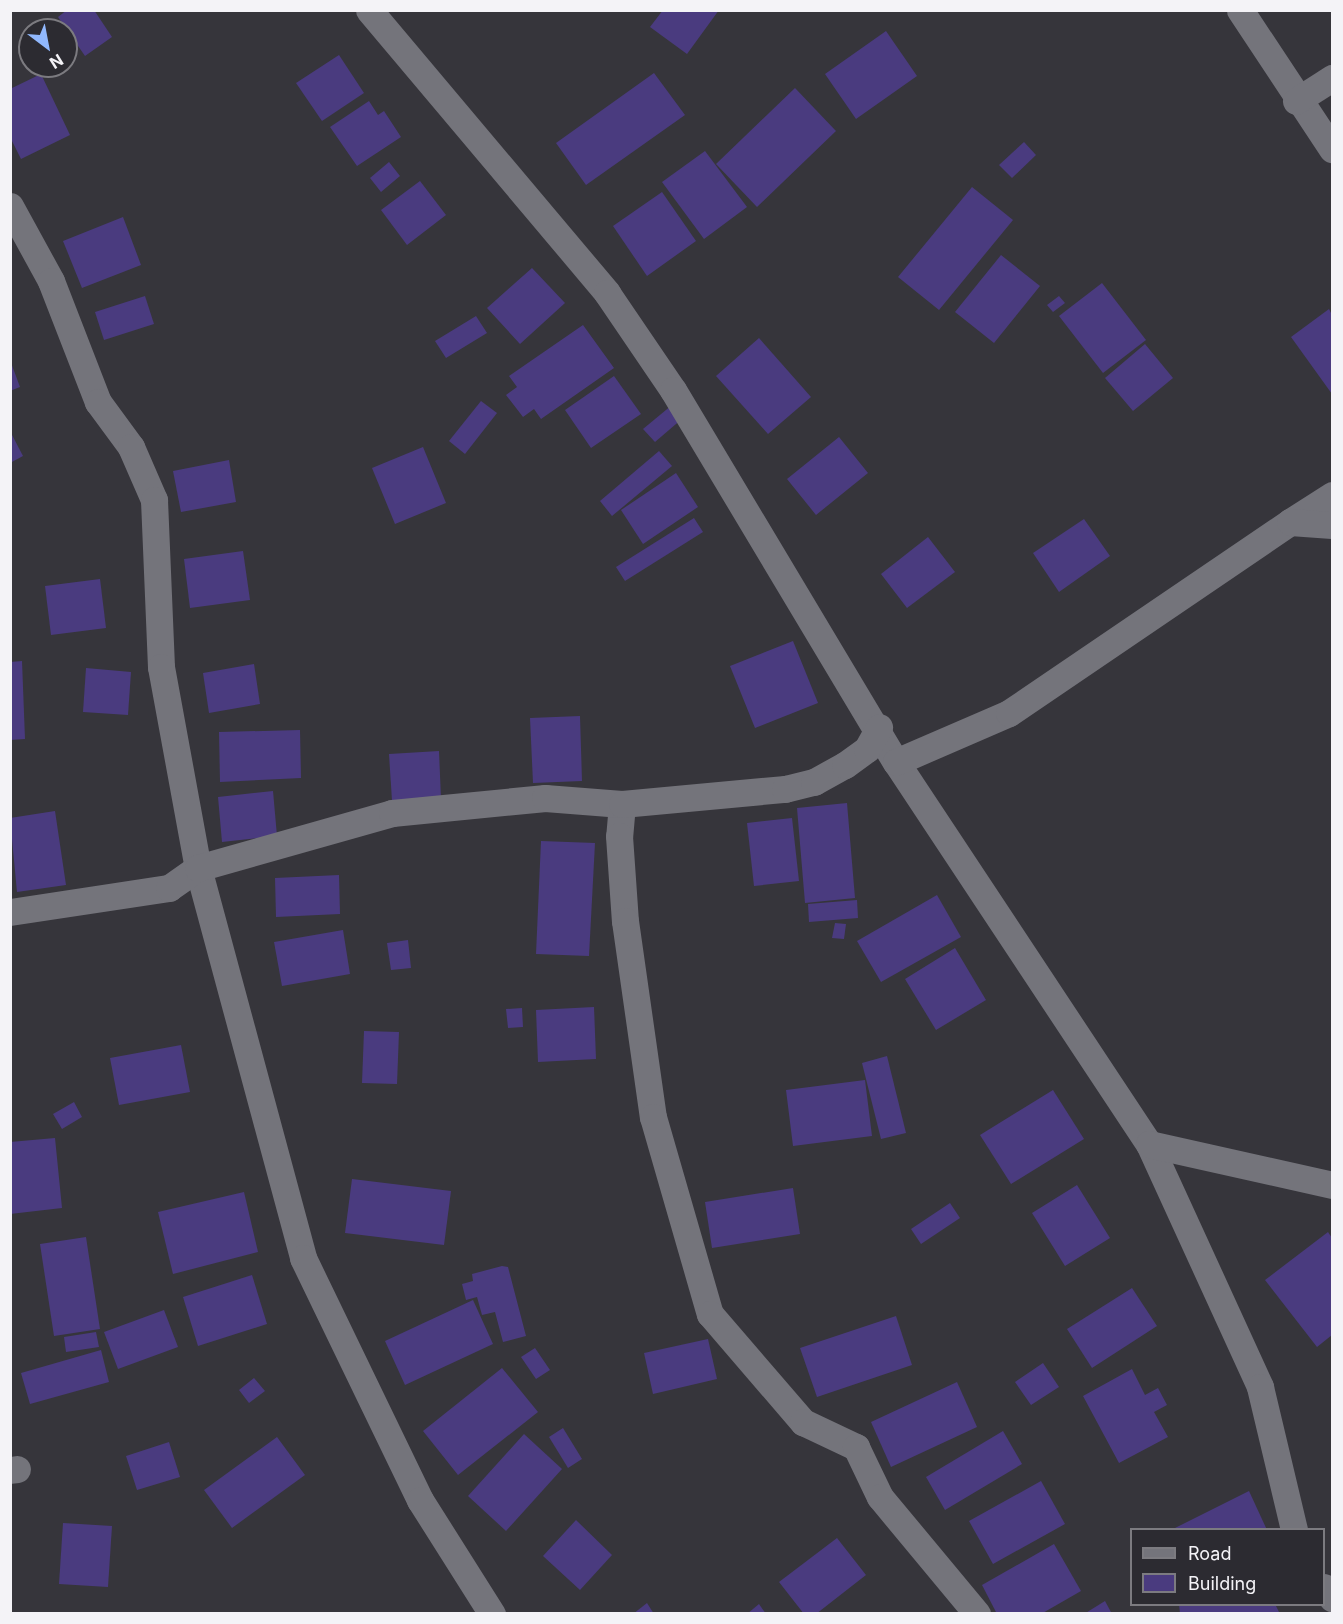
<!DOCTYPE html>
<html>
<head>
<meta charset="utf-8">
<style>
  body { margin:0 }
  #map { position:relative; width:1343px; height:1624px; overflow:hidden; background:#36353b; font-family:Inter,sans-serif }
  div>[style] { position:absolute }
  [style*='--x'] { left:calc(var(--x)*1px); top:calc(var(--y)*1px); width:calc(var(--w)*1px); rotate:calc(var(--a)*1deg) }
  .building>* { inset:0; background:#4a3b7f }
  .street>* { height:27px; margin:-13.5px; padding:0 13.5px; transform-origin:13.5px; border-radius:13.5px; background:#74747b }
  span { translate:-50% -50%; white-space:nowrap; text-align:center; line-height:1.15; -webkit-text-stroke:4.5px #2c2b31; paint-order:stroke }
  .frame { position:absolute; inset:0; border:12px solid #f4f3f7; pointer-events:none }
  .legend { position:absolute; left:1130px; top:1528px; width:195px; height:78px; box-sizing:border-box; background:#2c2b31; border:2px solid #7c7b80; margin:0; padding:8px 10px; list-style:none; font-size:18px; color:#f4f3f7 }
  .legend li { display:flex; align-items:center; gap:12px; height:30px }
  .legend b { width:30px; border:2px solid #7c7b80 }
  .north { position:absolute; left:18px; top:18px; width:60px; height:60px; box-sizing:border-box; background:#2c2b31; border:2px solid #7c7b80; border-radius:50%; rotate:148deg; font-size:16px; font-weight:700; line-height:24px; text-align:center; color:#f4f3f7 }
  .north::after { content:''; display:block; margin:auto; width:21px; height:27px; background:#91b8fd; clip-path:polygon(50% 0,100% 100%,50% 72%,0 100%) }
</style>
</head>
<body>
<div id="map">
  <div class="building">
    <div style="clip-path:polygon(67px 10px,94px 10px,112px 37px,85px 56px,58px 17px)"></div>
    <div style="clip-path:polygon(663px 10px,719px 10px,687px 54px,650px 27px)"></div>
    <div style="clip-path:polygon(886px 31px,917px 76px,856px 119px,825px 74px)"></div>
    <div style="clip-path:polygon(339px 55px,364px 93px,322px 121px,296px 83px)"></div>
    <div style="clip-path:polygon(654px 73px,685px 115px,586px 185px,556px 143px)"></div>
    <div style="clip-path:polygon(41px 74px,70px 135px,21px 159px,10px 137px,10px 89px)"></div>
    <div style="clip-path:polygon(795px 88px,836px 131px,757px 207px,716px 164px)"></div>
    <div style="clip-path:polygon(369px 101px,378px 115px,384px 111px,401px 137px,357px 166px,330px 127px)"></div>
    <div style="clip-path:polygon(1024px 142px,1036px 155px,1012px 178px,999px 165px)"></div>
    <div style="clip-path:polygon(705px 151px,747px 207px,704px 239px,662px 182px)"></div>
    <div style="clip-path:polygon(389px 162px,400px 176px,381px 192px,370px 178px)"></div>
    <div style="clip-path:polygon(420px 181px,446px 215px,407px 245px,381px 210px)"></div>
    <div style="clip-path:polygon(972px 187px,1013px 220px,939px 310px,898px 277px)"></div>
    <div style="clip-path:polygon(662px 192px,696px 241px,647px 276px,613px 226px)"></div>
    <div style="clip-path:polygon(123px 217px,141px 265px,82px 288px,63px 241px)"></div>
    <div style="clip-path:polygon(1001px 255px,1040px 286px,994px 343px,955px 312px)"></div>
    <div style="clip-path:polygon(532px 268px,565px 303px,520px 344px,487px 308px)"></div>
    <div style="clip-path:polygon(1102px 283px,1146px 340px,1103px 373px,1059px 316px)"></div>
    <div style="clip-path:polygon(145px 296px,154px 324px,104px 340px,95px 312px)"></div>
    <div style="clip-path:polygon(1059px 296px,1065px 303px,1053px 312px,1047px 305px)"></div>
    <div style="clip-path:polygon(1329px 309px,1332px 315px,1332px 394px,1291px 337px)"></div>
    <div style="clip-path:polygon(476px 316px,487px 333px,446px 358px,435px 341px)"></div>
    <div style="clip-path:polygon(583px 325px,614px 368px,541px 419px,534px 409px,523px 417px,506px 395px,517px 387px,509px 376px)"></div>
    <div style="clip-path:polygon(759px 338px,811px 397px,768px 434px,716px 376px)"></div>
    <div style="clip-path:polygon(1145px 344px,1173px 378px,1133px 411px,1105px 378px)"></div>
    <div style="clip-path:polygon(10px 360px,20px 387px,10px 391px)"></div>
    <div style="clip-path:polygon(614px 376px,641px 414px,591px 448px,565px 410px)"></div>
    <div style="clip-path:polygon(481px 401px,497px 413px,465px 454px,449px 441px)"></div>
    <div style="clip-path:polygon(672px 405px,683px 418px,655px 442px,643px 429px)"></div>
    <div style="clip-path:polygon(10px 431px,23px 456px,10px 463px)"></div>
    <div style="clip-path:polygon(839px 437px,868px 473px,816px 515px,787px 479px)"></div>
    <div style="clip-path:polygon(423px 447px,446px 503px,395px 524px,372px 468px)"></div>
    <div style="clip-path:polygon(659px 451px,672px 466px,612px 516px,600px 501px)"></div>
    <div style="clip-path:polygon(229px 460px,236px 502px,181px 512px,173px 471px)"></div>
    <div style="clip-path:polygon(676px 473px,698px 507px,643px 544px,621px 510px)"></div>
    <div style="clip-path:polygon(694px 518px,703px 532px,625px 581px,616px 567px)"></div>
    <div style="clip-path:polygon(1084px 519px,1110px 556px,1059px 592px,1033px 553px)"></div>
    <div style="clip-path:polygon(928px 537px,955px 572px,907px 608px,881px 574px)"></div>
    <div style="clip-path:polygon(243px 551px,250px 600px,190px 608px,184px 559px)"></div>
    <div style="clip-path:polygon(100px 579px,106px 628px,51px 635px,45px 586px)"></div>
    <div style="clip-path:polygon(793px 641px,818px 703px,755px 728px,730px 666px)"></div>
    <div style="clip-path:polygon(22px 661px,25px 739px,10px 740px,10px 662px)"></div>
    <div style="clip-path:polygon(254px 664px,260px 704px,209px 713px,203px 673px)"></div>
    <div style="clip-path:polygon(86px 668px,131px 672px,128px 715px,83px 712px)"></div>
    <div style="clip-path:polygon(580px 716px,582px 781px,533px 783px,530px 718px)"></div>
    <div style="clip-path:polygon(300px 730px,301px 778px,220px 782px,219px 732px)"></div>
    <div style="clip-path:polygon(439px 751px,441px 799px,392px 801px,389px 754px)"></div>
    <div style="clip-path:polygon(273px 791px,277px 836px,222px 842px,218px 797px)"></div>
    <div style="clip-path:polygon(847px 803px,855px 898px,805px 903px,797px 808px)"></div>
    <div style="clip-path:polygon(55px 811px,66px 885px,17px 892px,10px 818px)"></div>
    <div style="clip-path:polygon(792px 818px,799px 881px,754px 886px,747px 823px)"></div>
    <div style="clip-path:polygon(541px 841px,595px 843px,589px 956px,536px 954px)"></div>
    <div style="clip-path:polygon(339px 875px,340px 914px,276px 917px,275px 878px)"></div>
    <div style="clip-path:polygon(937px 895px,961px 937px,881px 982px,857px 941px)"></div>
    <div style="clip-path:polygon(857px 900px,858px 918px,809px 922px,808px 904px)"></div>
    <div style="clip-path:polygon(835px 923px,846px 924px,844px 939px,832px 938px)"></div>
    <div style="clip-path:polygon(343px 930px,350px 974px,282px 986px,274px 942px)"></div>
    <div style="clip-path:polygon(408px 940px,411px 968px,391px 970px,387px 943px)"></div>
    <div style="clip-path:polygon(955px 948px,986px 1000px,936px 1030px,905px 979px)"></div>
    <div style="clip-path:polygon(594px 1007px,596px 1059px,538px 1062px,536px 1010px)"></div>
    <div style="clip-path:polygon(522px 1008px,523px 1027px,508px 1028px,506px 1009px)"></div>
    <div style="clip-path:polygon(364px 1031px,399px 1032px,397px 1084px,362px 1083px)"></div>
    <div style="clip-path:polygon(181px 1045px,190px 1092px,119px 1105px,110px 1058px)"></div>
    <div style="clip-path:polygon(887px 1056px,906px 1133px,881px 1139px,862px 1063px)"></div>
    <div style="clip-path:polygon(865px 1080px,872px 1136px,793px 1146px,786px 1090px)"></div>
    <div style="clip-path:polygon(1053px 1090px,1084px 1139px,1011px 1184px,980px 1135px)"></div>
    <div style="clip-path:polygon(74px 1102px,82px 1117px,62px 1129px,53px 1114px)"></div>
    <div style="clip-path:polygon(55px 1138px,62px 1208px,10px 1214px,10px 1142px)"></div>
    <div style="clip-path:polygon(352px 1179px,451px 1191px,444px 1245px,345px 1233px)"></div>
    <div style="clip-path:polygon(1077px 1185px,1110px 1238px,1065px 1266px,1032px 1213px)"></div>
    <div style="clip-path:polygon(793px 1188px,800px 1234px,712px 1248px,705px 1202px)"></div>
    <div style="clip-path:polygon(244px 1192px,258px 1252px,173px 1274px,158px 1212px)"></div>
    <div style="clip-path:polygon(950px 1203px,960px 1218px,921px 1244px,911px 1229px)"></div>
    <div style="clip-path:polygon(1328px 1232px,1332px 1238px,1332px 1335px,1317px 1347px,1265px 1280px)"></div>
    <div style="clip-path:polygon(86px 1237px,100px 1329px,54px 1336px,40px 1244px)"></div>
    <div style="clip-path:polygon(502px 1266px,508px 1267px,526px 1336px,503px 1342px,495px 1312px,482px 1315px,477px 1297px,466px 1300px,462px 1284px,473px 1281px,472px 1274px)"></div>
    <div style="clip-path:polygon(252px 1275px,267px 1324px,198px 1346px,183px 1297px)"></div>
    <div style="clip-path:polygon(1132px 1288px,1157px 1326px,1092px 1368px,1067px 1329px)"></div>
    <div style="clip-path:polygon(473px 1300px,493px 1344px,405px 1385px,385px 1341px)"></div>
    <div style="clip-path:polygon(164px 1310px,178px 1347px,118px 1369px,104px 1332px)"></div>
    <div style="clip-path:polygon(896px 1316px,912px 1365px,817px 1397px,800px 1348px)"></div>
    <div style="clip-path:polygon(96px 1332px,99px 1347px,66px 1352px,64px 1337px)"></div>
    <div style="clip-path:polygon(708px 1339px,717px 1379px,653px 1394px,644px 1353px)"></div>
    <div style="clip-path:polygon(535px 1348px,550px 1370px,536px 1379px,521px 1357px)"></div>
    <div style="clip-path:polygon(101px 1350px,109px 1382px,30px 1404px,21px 1373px)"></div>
    <div style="clip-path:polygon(1043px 1363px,1059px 1387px,1031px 1405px,1015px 1382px)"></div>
    <div style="clip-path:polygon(502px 1368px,538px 1412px,458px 1475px,423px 1431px)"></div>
    <div style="clip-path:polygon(1132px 1369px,1145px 1395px,1158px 1388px,1167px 1405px,1154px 1412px,1168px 1437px,1119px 1463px,1083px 1396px)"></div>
    <div style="clip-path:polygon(254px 1378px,265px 1391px,249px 1403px,239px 1390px)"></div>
    <div style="clip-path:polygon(957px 1382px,977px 1427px,891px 1467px,871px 1422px)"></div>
    <div style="clip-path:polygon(563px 1428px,582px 1459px,568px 1468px,549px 1437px)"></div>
    <div style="clip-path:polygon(1003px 1431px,1022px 1464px,945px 1510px,926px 1477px)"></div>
    <div style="clip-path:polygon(524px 1434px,562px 1469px,506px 1531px,468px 1496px)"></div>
    <div style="clip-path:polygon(277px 1437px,305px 1475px,232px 1528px,204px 1490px)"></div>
    <div style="clip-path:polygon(169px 1442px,180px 1477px,137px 1490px,126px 1456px)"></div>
    <div style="clip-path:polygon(1041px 1481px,1065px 1524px,993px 1564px,969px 1521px)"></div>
    <div style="clip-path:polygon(1249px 1491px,1267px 1530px,1171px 1530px)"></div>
    <div style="clip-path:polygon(576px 1520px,612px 1555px,580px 1590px,543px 1556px)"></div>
    <div style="clip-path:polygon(63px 1523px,112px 1526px,108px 1587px,59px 1584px)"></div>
    <div style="clip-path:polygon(837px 1538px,866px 1575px,816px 1614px,804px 1614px,779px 1582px)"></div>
    <div style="clip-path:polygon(1054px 1544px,1081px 1591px,1041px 1614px,997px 1614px,982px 1585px)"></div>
    <div style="clip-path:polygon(1105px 1601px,1112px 1614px,1084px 1614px)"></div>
    <div style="clip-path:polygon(647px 1603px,654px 1614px,633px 1614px)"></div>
    <div style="clip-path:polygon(759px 1604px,766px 1614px,747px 1614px)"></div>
    <div style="clip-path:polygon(1179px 1604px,1275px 1604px,1280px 1614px,1180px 1614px)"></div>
  </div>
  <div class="street">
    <div style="--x:369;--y:10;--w:370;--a:49.9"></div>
    <div style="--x:607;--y:293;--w:117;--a:55.8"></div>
    <div style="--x:673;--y:390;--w:434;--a:59.1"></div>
    <div style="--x:896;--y:762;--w:458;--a:56.5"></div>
    <div style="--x:1149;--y:1144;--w:267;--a:65.4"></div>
    <div style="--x:1260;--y:1387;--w:147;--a:76.6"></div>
    <div style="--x:1240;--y:10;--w:167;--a:56.5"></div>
    <div style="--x:1296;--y:101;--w:43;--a:-32.6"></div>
    <div style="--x:10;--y:206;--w:85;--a:61.3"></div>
    <div style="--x:51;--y:281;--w:130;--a:68.8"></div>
    <div style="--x:98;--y:402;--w:56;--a:53.7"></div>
    <div style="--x:131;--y:447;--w:58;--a:66.5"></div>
    <div style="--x:154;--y:500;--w:167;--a:87.6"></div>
    <div style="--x:161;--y:667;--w:204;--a:79.6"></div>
    <div style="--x:198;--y:868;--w:404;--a:74.9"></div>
    <div style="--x:303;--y:1258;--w:269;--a:64.2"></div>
    <div style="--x:420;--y:1500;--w:135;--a:57.7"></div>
    <div style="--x:1290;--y:522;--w:50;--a:-32.7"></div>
    <div style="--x:896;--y:762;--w:123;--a:-23.4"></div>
    <div style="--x:1009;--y:713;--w:340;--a:-34.2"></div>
    <div style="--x:1290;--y:522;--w:42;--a:4.1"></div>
    <div style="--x:622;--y:804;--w:32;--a:95"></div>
    <div style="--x:619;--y:836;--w:85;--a:86"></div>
    <div style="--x:625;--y:921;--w:198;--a:81.9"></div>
    <div style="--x:653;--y:1117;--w:205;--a:73.9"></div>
    <div style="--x:710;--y:1314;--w:143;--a:49.3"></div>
    <div style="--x:803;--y:1422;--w:59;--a:25.3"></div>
    <div style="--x:856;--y:1447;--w:55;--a:64.4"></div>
    <div style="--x:880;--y:1497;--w:152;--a:50.3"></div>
    <div style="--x:10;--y:912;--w:161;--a:-8.6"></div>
    <div style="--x:169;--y:888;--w:35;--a:-35"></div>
    <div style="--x:198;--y:868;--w:202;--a:-15.8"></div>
    <div style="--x:392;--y:813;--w:154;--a:-5.6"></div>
    <div style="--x:545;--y:798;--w:77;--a:4.5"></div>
    <div style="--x:622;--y:804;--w:164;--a:-5.3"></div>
    <div style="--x:785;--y:789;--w:30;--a:-14"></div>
    <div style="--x:814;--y:782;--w:35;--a:-29"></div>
    <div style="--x:845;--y:765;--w:27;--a:-36"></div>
    <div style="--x:867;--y:749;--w:25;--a:-61"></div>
    <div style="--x:1149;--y:1144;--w:188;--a:12.6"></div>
    <div style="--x:10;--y:1470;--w:7;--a:-8"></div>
    <div style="--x:1324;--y:1587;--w:14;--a:54"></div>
  </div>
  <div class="frame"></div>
  <ul class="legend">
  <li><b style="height:8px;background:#74747b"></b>Road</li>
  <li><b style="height:16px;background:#4a3b7f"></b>Building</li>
  </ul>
  <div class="north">N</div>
</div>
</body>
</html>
